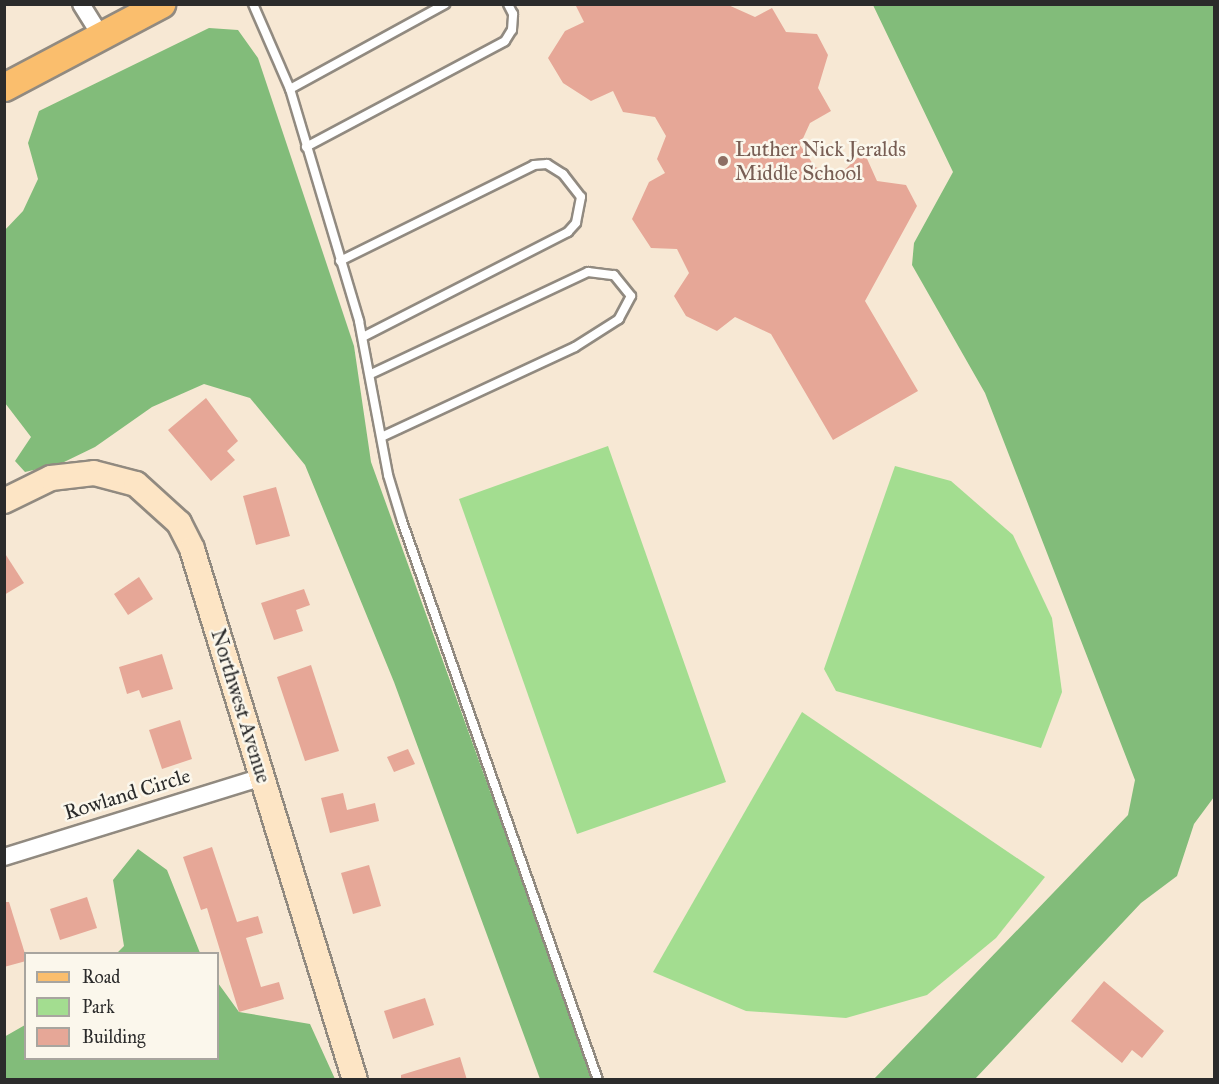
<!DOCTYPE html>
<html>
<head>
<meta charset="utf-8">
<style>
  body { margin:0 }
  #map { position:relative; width:1219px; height:1084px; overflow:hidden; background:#f7e8d4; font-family:"IM FELL Great Primer",serif }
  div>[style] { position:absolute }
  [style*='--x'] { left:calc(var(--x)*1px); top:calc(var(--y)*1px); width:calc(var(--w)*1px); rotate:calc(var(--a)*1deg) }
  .green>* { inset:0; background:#a3dd90 }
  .forest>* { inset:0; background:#82bc7a }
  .building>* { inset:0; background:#e6a797 }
  .roads { filter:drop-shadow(2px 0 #918a80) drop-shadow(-2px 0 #918a80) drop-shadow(0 2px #918a80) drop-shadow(0 -2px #918a80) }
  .lane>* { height:8px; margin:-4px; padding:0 4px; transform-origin:4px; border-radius:4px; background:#fff }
  .street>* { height:16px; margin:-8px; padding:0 8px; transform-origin:8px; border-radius:8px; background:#fff }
  .secondary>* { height:24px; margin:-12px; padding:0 12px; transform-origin:12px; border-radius:12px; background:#fde5c5 }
  .primary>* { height:27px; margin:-13.5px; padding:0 13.5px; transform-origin:13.5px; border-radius:13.5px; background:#fabe6d }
  .dots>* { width:16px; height:16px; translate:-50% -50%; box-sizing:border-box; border:3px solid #fbf7ec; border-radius:50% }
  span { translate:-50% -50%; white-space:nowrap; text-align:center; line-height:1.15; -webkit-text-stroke:5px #fbf7ec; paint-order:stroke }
  .education-label { font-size:21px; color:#785e54 }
  .left { translate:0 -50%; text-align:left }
  .street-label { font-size:21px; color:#2b2b2b }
  .frame { position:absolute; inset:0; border:6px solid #2b2b2b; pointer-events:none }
  .legend { position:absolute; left:24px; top:952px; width:195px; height:108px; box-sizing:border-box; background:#fbf7ec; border:2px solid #a8a59f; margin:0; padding:8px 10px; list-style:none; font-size:18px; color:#2b2b2b }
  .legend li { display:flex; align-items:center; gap:12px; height:30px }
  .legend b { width:30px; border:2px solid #a8a59f }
</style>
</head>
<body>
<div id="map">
  <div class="green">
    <div style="clip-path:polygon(608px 446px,726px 782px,577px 834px,459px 499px)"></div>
    <div style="clip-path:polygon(895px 466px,951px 481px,1013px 535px,1052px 618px,1062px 692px,1041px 748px,836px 691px,824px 669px)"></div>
    <div style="clip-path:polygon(802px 712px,1045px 877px,996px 938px,927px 995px,846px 1018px,746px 1011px,653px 972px)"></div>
  </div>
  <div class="forest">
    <div style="clip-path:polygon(873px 5px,1214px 5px,1214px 797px,1194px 824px,1177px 876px,1141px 903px,975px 1079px,874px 1079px,1128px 815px,1135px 780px,985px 393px,912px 265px,914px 243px,953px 172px)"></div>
    <div style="clip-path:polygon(209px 28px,238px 30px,258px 58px,354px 346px,371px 462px,594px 1079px,540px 1079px,394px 682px,305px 465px,250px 398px,204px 384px,152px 407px,95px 447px,60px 464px,25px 472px,15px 461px,31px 437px,5px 403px,4px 231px,23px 211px,38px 179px,28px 143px,39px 111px)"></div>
    <div style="clip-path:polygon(138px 849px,167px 870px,200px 953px,117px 953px,124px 946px,113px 880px)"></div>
    <div style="clip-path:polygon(218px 983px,239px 1012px,310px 1024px,335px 1079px,5px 1079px,4px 1037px,25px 1025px,26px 1058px,218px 1058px)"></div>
  </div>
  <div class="building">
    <div style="clip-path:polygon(575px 4px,726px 4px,755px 17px,772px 8px,786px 32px,817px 34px,828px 55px,818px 88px,831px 111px,810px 123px,800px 145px,815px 167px,839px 175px,864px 152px,877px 181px,906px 185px,917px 206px,865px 301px,918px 391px,833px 440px,771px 334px,735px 317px,717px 331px,686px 316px,674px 296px,689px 273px,677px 249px,651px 248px,632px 219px,649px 182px,665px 173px,657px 159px,666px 136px,655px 117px,623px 112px,613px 91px,591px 101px,563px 83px,548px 58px,565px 31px,584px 22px)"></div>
    <div style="clip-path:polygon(206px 398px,238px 441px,227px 451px,235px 460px,211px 481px,168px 430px)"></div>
    <div style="clip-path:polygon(276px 487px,290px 536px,256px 545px,243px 496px)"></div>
    <div style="clip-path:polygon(4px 552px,24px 583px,4px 595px)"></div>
    <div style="clip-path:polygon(139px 577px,153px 599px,128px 615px,114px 594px)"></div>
    <div style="clip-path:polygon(304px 589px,310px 605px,296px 610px,303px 631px,274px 640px,261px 603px)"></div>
    <div style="clip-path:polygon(162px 654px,173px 689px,142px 698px,139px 690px,127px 694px,119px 667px)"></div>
    <div style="clip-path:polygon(311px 665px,339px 751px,305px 761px,277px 677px)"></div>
    <div style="clip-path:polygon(180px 720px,192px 759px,162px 769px,149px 730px)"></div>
    <div style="clip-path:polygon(408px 749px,415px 764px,394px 772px,387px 757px)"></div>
    <div style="clip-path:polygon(343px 793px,347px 810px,375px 803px,379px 821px,330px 833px,321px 798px)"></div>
    <div style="clip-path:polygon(212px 847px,237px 922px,258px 916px,263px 933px,246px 938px,261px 987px,279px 982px,284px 999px,239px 1012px,207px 908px,201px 910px,183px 857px)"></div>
    <div style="clip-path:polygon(369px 865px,381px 906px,353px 914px,341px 873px)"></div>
    <div style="clip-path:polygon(87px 897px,97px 928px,60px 940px,50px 909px)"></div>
    <div style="clip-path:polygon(4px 902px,9px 902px,26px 957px,26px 961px,4px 967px)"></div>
    <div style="clip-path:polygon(1104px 981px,1164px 1031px,1142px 1058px,1132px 1050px,1122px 1063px,1071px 1021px)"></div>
    <div style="clip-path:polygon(425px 998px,434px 1025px,393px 1039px,384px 1011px)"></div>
    <div style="clip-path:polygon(460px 1057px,467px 1080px,401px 1080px,401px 1075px)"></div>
  </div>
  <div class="roads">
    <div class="lane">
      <div style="--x:253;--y:4;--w:93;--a:66.5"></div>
      <div style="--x:290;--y:89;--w:242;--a:73.4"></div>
      <div style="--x:359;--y:321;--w:157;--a:79.3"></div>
      <div style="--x:388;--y:475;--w:48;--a:73.1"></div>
      <div style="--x:402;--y:521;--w:592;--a:70.68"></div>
      <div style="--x:290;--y:89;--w:177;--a:-28.7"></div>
      <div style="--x:306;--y:147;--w:225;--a:-28"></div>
      <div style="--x:505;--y:41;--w:13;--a:-58"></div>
      <div style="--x:512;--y:30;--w:16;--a:-86"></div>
      <div style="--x:513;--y:14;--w:11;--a:-117"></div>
      <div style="--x:340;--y:261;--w:216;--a:-26.3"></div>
      <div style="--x:534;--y:165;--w:13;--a:-4"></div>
      <div style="--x:547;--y:164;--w:19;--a:32"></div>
      <div style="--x:563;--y:174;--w:29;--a:52"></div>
      <div style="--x:581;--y:197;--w:26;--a:101"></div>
      <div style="--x:576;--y:223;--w:12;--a:132"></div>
      <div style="--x:568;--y:232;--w:230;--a:152.9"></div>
      <div style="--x:371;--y:374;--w:240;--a:-25.2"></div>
      <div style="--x:588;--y:272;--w:26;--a:7"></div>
      <div style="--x:614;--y:275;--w:27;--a:51"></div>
      <div style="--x:631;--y:296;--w:26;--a:118"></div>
      <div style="--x:619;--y:319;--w:52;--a:147.5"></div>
      <div style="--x:575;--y:347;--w:212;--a:155.1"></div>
    </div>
    <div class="street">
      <div style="--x:81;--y:4;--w:38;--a:58"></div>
      <div style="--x:4;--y:857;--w:271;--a:-17.2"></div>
    </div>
    <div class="secondary">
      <div style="--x:4;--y:501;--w:52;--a:-26.1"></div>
      <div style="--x:51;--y:478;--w:43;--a:-6.6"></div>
      <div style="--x:94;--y:473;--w:43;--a:14.7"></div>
      <div style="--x:136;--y:484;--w:58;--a:42.2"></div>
      <div style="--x:179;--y:523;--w:29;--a:63"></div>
      <div style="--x:192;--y:549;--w:555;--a:72.94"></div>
    </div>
    <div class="primary">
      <div style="--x:4;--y:87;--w:178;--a:-27.9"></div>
    </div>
  </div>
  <div class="dots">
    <div style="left:723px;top:161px;background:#8d6e63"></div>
  </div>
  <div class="education-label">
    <span class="left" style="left:735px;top:161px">Luther Nick Jeralds<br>Middle School</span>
  </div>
  <div class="street-label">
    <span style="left:241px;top:706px;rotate:73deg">Northwest Avenue</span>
    <span style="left:127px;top:794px;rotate:-17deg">Rowland Circle</span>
  </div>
  <div class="frame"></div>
  <ul class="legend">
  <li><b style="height:8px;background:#fabe6d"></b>Road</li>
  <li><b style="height:16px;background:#a3dd90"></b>Park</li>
  <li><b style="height:16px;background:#e6a797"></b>Building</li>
  </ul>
</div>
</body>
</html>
